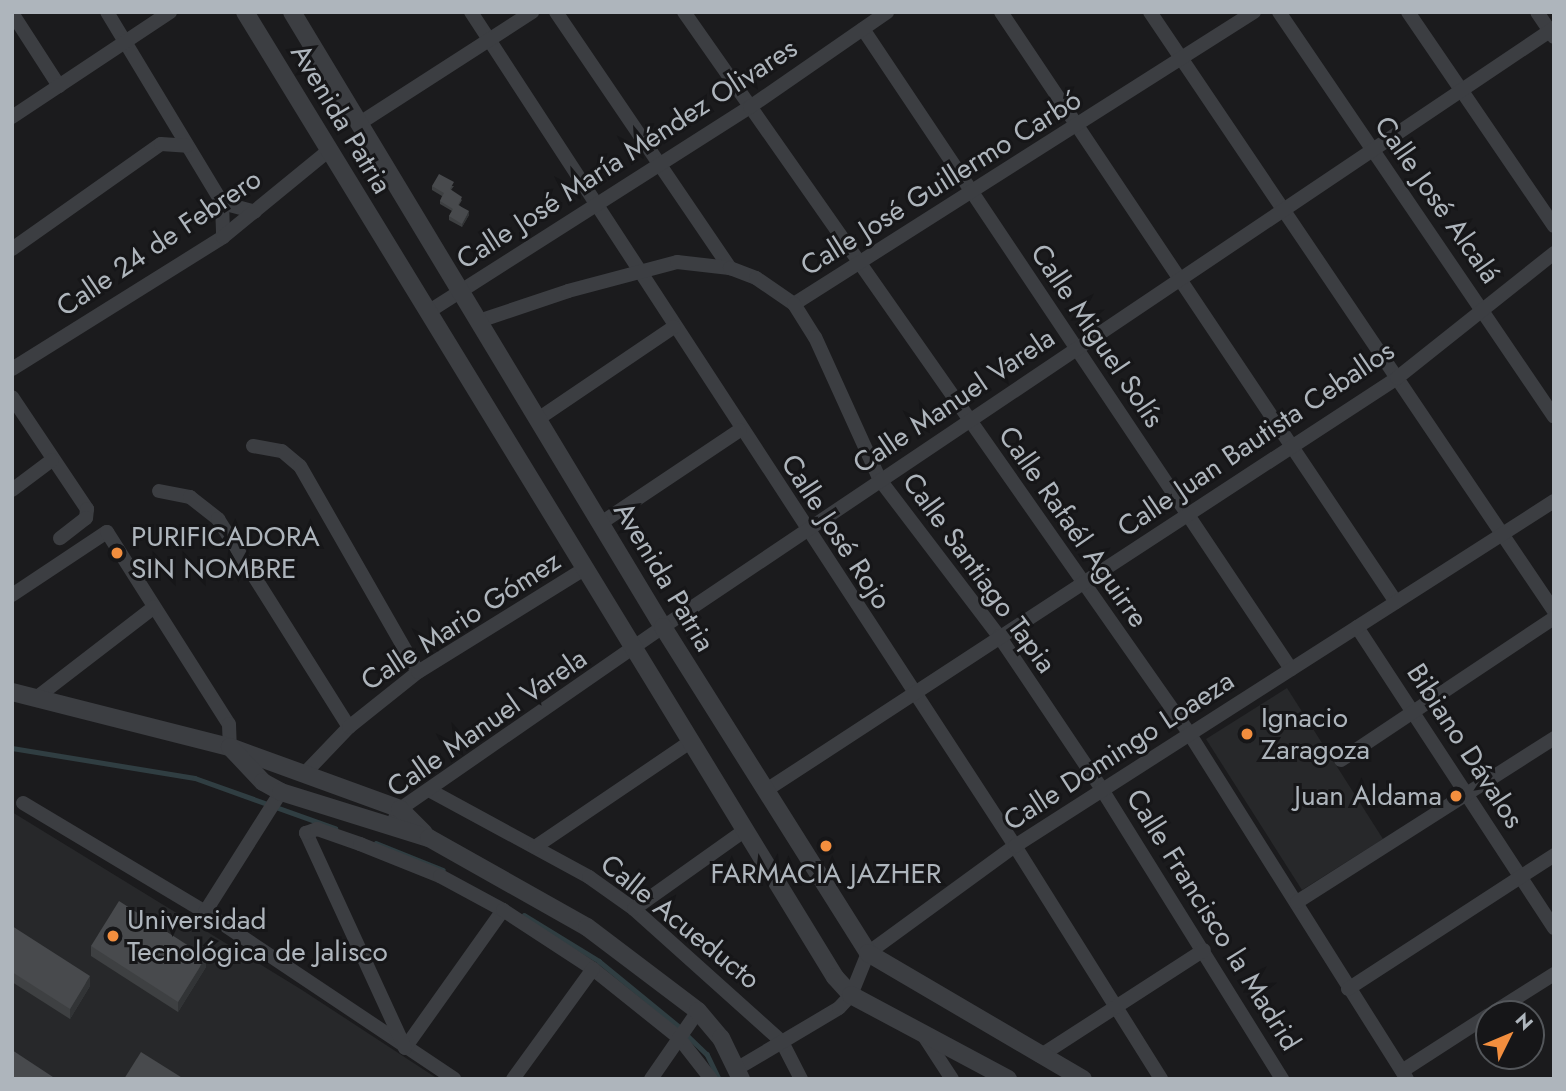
<!DOCTYPE html>
<html>
<head>
<meta charset="utf-8">
<style>
  body { margin:0 }
  #map { position:relative; width:1566px; height:1091px; overflow:hidden; background:#1b1b1d; font-family:Jost,sans-serif }
  div>[style] { position:absolute }
  [style*='--x'] { left:calc(var(--x)*1px); top:calc(var(--y)*1px); width:calc(var(--w)*1px); rotate:calc(var(--a)*1deg) }
  .built>* { inset:0; background:#27282a }
  .stream>* { height:4.5px; margin:-2.25px; padding:0 2.25px; transform-origin:2.25px; border-radius:2.25px; background:#303e42 }
  .minor>* { height:14px; margin:-7px; padding:0 7px; transform-origin:7px; border-radius:7px; background:#3c3e42 }
  .tertiary>* { height:18px; margin:-9px; padding:0 9px; transform-origin:9px; border-radius:9px; background:#3c3e42 }
  .wall>* { inset:0; background:#3e4042 }
  .shaded-wall>* { inset:0; background:#323436 }
  .building>* { inset:0; background:#484a4d }
  .dots>* { width:19px; height:19px; translate:-50% -50%; box-sizing:border-box; border:4px solid #161618; border-radius:50% }
  span { translate:-50% -50%; white-space:nowrap; text-align:center; line-height:1.15; -webkit-text-stroke:6px #161618; paint-order:stroke }
  .street-label { font-size:28px; color:#aeb5bc }
  .poi-label { font-size:28px; color:#aeb5bc }
  .left { translate:0 -50%; text-align:left }
  .right { translate:-100% -50%; text-align:right }
  .frame { position:absolute; inset:0; border:14px solid #aeb5bc; pointer-events:none }
  .north { position:absolute; left:1475px; top:1000px; width:70px; height:70px; box-sizing:border-box; background:#161618; border:2px solid #53565a; border-radius:50%; rotate:47deg; font-size:19px; font-weight:700; line-height:28px; text-align:center; color:#aeb5bc }
  .north::after { content:''; display:block; margin:auto; width:24px; height:32px; background:#f28e3e; clip-path:polygon(50% 0,100% 100%,50% 72%,0 100%) }
</style>
</head>
<body>
<div id="map">
  <div class="built">
    <div style="clip-path:polygon(1287px 688px,1383px 839px,1302px 890px,1206px 739px)"></div>
    <div style="clip-path:polygon(12px 812px,302px 990px,438px 1079px,12px 1079px)"></div>
  </div>
  <div class="stream">
    <div style="--x:12;--y:748;--w:185;--a:9.3"></div>
    <div style="--x:195;--y:778;--w:149;--a:19.7"></div>
    <div style="--x:376;--y:843;--w:72;--a:21.9"></div>
    <div style="--x:524;--y:915;--w:88;--a:31.5"></div>
    <div style="--x:599;--y:961;--w:106;--a:39.3"></div>
    <div style="--x:687;--y:1035;--w:28;--a:44"></div>
    <div style="--x:707;--y:1054;--w:28;--a:64"></div>
  </div>
  <div class="minor">
    <div style="--x:107;--y:12;--w:223;--a:58.9"></div>
    <div style="--x:222;--y:203;--w:34;--a:88"></div>
    <div style="--x:471;--y:12;--w:996;--a:56.88"></div>
    <div style="--x:1015;--y:846;--w:275;--a:57.9"></div>
    <div style="--x:556;--y:12;--w:310;--a:55.8"></div>
    <div style="--x:684;--y:12;--w:880;--a:54.99"></div>
    <div style="--x:1189;--y:733;--w:409;--a:57.8"></div>
    <div style="--x:1001;--y:12;--w:710;--a:56.2"></div>
    <div style="--x:1150;--y:12;--w:723;--a:56"></div>
    <div style="--x:1279;--y:12;--w:489;--a:55.8"></div>
    <div style="--x:1408;--y:12;--w:259;--a:55.7"></div>
    <div style="--x:1537;--y:12;--w:30;--a:56"></div>
    <div style="--x:12;--y:13;--w:87;--a:57.2"></div>
    <div style="--x:863;--y:29;--w:770;--a:56.23"></div>
    <div style="--x:12;--y:117;--w:190;--a:-33.6"></div>
    <div style="--x:360;--y:123;--w:205;--a:-32.8"></div>
    <div style="--x:222;--y:203;--w:34;--a:15"></div>
    <div style="--x:12;--y:249;--w:182;--a:-35.2"></div>
    <div style="--x:161;--y:144;--w:26;--a:4"></div>
    <div style="--x:794;--y:304;--w:545;--a:-32.41"></div>
    <div style="--x:428;--y:312;--w:382;--a:-32.5"></div>
    <div style="--x:750;--y:107;--w:167;--a:-34.7"></div>
    <div style="--x:479;--y:321;--w:94;--a:-18.6"></div>
    <div style="--x:568;--y:291;--w:113;--a:-14.9"></div>
    <div style="--x:677;--y:262;--w:53;--a:6.5"></div>
    <div style="--x:730;--y:268;--w:28;--a:21"></div>
    <div style="--x:756;--y:278;--w:46;--a:34.4"></div>
    <div style="--x:794;--y:304;--w:39;--a:58"></div>
    <div style="--x:815;--y:337;--w:157;--a:65.6"></div>
    <div style="--x:880;--y:480;--w:196;--a:52.7"></div>
    <div style="--x:999;--y:636;--w:183;--a:56.1"></div>
    <div style="--x:1101;--y:788;--w:343;--a:58.1"></div>
    <div style="--x:12;--y:369;--w:249;--a:-32"></div>
    <div style="--x:223;--y:237;--w:136;--a:-39.3"></div>
    <div style="--x:12;--y:397;--w:135;--a:56.2"></div>
    <div style="--x:87;--y:509;--w:9;--a:96"></div>
    <div style="--x:86;--y:518;--w:33;--a:142"></div>
    <div style="--x:538;--y:419;--w:164;--a:-34.1"></div>
    <div style="--x:253;--y:446;--w:29;--a:10"></div>
    <div style="--x:282;--y:451;--w:23;--a:40"></div>
    <div style="--x:300;--y:466;--w:237;--a:60.2"></div>
    <div style="--x:12;--y:490;--w:50;--a:-36.9"></div>
    <div style="--x:159;--y:491;--w:32;--a:11"></div>
    <div style="--x:190;--y:497;--w:36;--a:38"></div>
    <div style="--x:218;--y:519;--w:246;--a:57.8"></div>
    <div style="--x:601;--y:523;--w:167;--a:-33.8"></div>
    <div style="--x:12;--y:595;--w:114;--a:-33.6"></div>
    <div style="--x:107;--y:532;--w:227;--a:57.6"></div>
    <div style="--x:229;--y:724;--w:23;--a:88"></div>
    <div style="--x:1357;--y:627;--w:360;--a:56.8"></div>
    <div style="--x:36;--y:698;--w:149;--a:-37.6"></div>
    <div style="--x:1341;--y:760;--w:256;--a:-33.7"></div>
    <div style="--x:305;--y:773;--w:64;--a:-46.3"></div>
    <div style="--x:349;--y:727;--w:88;--a:-38.6"></div>
    <div style="--x:418;--y:672;--w:195;--a:-31.8"></div>
    <div style="--x:429;--y:790;--w:182;--a:28.5"></div>
    <div style="--x:589;--y:877;--w:55;--a:35.4"></div>
    <div style="--x:634;--y:909;--w:199;--a:41.9"></div>
    <div style="--x:782;--y:1042;--w:42;--a:62.8"></div>
    <div style="--x:765;--y:791;--w:755;--a:-33.16"></div>
    <div style="--x:1397;--y:378;--w:201;--a:-38.5"></div>
    <div style="--x:23;--y:803;--w:212;--a:30.9"></div>
    <div style="--x:205;--y:912;--w:300;--a:33.8"></div>
    <div style="--x:395;--y:818;--w:10;--a:-61"></div>
    <div style="--x:400;--y:809;--w:320;--a:-34.7"></div>
    <div style="--x:663;--y:627;--w:1074;--a:-33.91"></div>
    <div style="--x:535;--y:847;--w:187;--a:-34.1"></div>
    <div style="--x:1297;--y:902;--w:305;--a:-32.5"></div>
    <div style="--x:634;--y:909;--w:136;--a:-35.4"></div>
    <div style="--x:503;--y:910;--w:169;--a:125.4"></div>
    <div style="--x:405;--y:1048;--w:237;--a:-114.7"></div>
    <div style="--x:306;--y:833;--w:12;--a:-20"></div>
    <div style="--x:317;--y:829;--w:46;--a:19.2"></div>
    <div style="--x:360;--y:844;--w:86;--a:21.8"></div>
    <div style="--x:440;--y:876;--w:72;--a:28.4"></div>
    <div style="--x:503;--y:910;--w:108;--a:33.2"></div>
    <div style="--x:593;--y:969;--w:110;--a:38.7"></div>
    <div style="--x:679;--y:1038;--w:52;--a:52"></div>
    <div style="--x:205;--y:912;--w:142;--a:-57.7"></div>
    <div style="--x:1348;--y:989;--w:246;--a:-33"></div>
    <div style="--x:1491;--y:1014;--w:75;--a:-32.4"></div>
    <div style="--x:922;--y:1033;--w:55;--a:56.9"></div>
    <div style="--x:1040;--y:1056;--w:195;--a:-32.9"></div>
    <div style="--x:738;--y:1068;--w:117;--a:-30.7"></div>
    <div style="--x:839;--y:1008;--w:18;--a:-47"></div>
    <div style="--x:851;--y:995;--w:45;--a:-68"></div>
    <div style="--x:868;--y:953;--w:182;--a:-36.1"></div>
    <div style="--x:1015;--y:846;--w:640;--a:-32.62"></div>
    <div style="--x:1402;--y:1071;--w:103;--a:-32.8"></div>
    <div style="--x:513;--y:1079;--w:136;--a:-54"></div>
    <div style="--x:651;--y:1079;--w:83;--a:-55.3"></div>
  </div>
  <div class="tertiary">
    <div style="--x:245;--y:12;--w:1131;--a:58.56"></div>
    <div style="--x:835;--y:977;--w:24;--a:48"></div>
    <div style="--x:851;--y:995;--w:178;--a:28.1"></div>
    <div style="--x:292;--y:12;--w:718;--a:58.9"></div>
    <div style="--x:663;--y:627;--w:385;--a:57.8"></div>
    <div style="--x:868;--y:953;--w:249;--a:30.4"></div>
    <div style="--x:12;--y:692;--w:225;--a:14.2"></div>
    <div style="--x:230;--y:747;--w:181;--a:20"></div>
    <div style="--x:400;--y:809;--w:34;--a:45"></div>
    <div style="--x:230;--y:747;--w:48;--a:46.7"></div>
    <div style="--x:263;--y:782;--w:21;--a:29"></div>
    <div style="--x:281;--y:792;--w:155;--a:17.3"></div>
    <div style="--x:429;--y:838;--w:181;--a:29.4"></div>
    <div style="--x:587;--y:927;--w:139;--a:37.1"></div>
    <div style="--x:698;--y:1011;--w:35;--a:50"></div>
    <div style="--x:721;--y:1038;--w:46;--a:64"></div>
  </div>
  <div class="wall">
    <div style="clip-path:polygon(432px 186px,454px 186px,451px 190px,462px 200px,459px 205px,469px 215px,462px 227px,449px 220px,449px 216px,452px 211px,440px 204px,440px 201px,442px 196px,432px 190px)"></div>
    <div style="clip-path:polygon(12px 926px,90px 986px,70px 1019px,12px 982px)"></div>
    <div style="clip-path:polygon(91px 946px,206px 967px,178px 1012px,91px 956px)"></div>
  </div>
  <div class="shaded-wall">
    <div style="clip-path:polygon(469px 211px,469px 215px,462px 227px,462px 224px)"></div>
    <div style="clip-path:polygon(206px 957px,206px 967px,178px 1012px,178px 1002px)"></div>
    <div style="clip-path:polygon(90px 976px,90px 986px,70px 1019px,70px 1009px)"></div>
  </div>
  <div class="building">
    <div style="clip-path:polygon(439px 174px,454px 182px,450px 189px,462px 197px,458px 205px,469px 211px,462px 224px,449px 216px,453px 209px,440px 201px,444px 193px,432px 186px)"></div>
    <div style="clip-path:polygon(119px 901px,206px 957px,178px 1002px,91px 946px)"></div>
    <div style="clip-path:polygon(12px 926px,90px 976px,70px 1009px,12px 972px)"></div>
    <div style="clip-path:polygon(12px 1050px,56px 1079px,12px 1079px)"></div>
    <div style="clip-path:polygon(141px 1052px,184px 1079px,124px 1079px)"></div>
  </div>
  <div class="dots">
    <div style="left:117px;top:553px;background:#f28e3e"></div>
    <div style="left:1247px;top:734px;background:#f28e3e"></div>
    <div style="left:1456px;top:796px;background:#f28e3e"></div>
    <div style="left:826px;top:846px;background:#f28e3e"></div>
    <div style="left:113px;top:936px;background:#f28e3e"></div>
  </div>
  <div class="street-label">
    <span style="left:341px;top:119px;rotate:59deg">Avenida Patria</span>
    <span style="left:627px;top:154px;rotate:-33deg">Calle José María Méndez Olivares</span>
    <span style="left:941px;top:183px;rotate:-32deg">Calle José Guillermo Carbó</span>
    <span style="left:1437px;top:200px;rotate:55deg">Calle José Alcalá</span>
    <span style="left:159px;top:243px;rotate:-34deg">Calle 24 de Febrero</span>
    <span style="left:1097px;top:336px;rotate:56deg">Calle Miguel Solís</span>
    <span style="left:954px;top:401px;rotate:-34deg">Calle Manuel Varela</span>
    <span style="left:1256px;top:439px;rotate:-34deg">Calle Juan Bautista Ceballos</span>
    <span style="left:1073px;top:527px;rotate:55deg">Calle Rafaél Aguirre</span>
    <span style="left:836px;top:532px;rotate:57deg">Calle José Rojo</span>
    <span style="left:979px;top:573px;rotate:54deg">Calle Santiago Tapia</span>
    <span style="left:664px;top:577px;rotate:59deg">Avenida Patria</span>
    <span style="left:461px;top:621px;rotate:-33deg">Calle Mario Gómez</span>
    <span style="left:487px;top:723px;rotate:-35deg">Calle Manuel Varela</span>
    <span style="left:1465px;top:746px;rotate:57deg">Bibiano Dávalos</span>
    <span style="left:1119px;top:751px;rotate:-33deg">Calle Domingo Loaeza</span>
    <span style="left:1213px;top:920px;rotate:58deg">Calle Francisco la Madrid</span>
    <span style="left:680px;top:922px;rotate:39deg">Calle Acueducto</span>
  </div>
  <div class="poi-label">
    <span class="left" style="left:131px;top:553px">PURIFICADORA<br>SIN NOMBRE</span>
    <span class="left" style="left:1261px;top:734px">Ignacio<br>Zaragoza</span>
    <span class="right" style="left:1442px;top:796px">Juan Aldama</span>
    <span style="left:826px;top:874px">FARMACIA JAZHER</span>
    <span class="left" style="left:127px;top:936px">Universidad<br>Tecnológica de Jalisco</span>
  </div>
  <div class="frame"></div>
  <div class="north">N</div>
</div>
</body>
</html>
